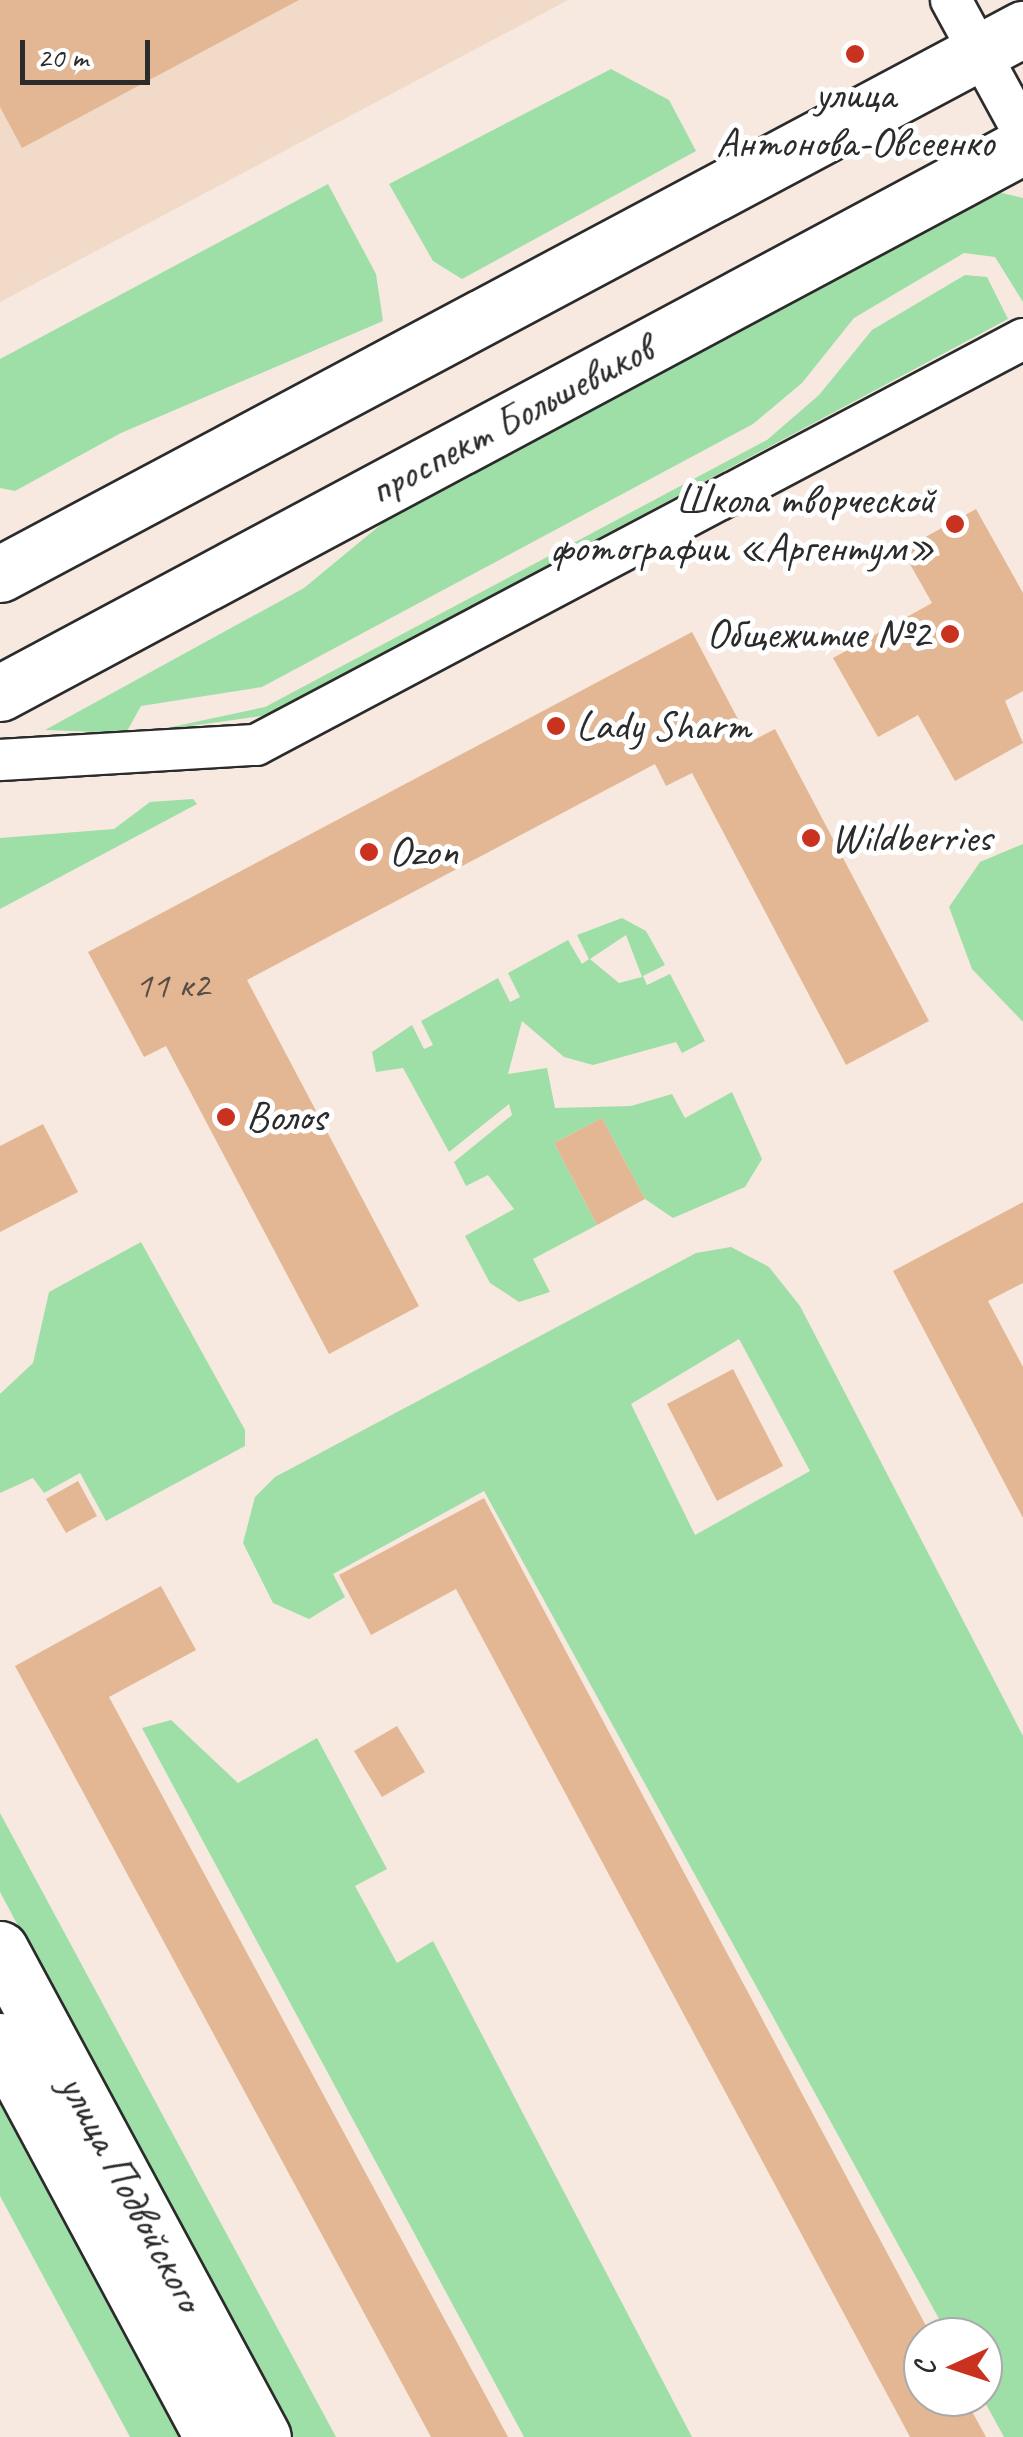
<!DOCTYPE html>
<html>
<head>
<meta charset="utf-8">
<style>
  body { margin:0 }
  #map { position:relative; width:1023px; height:2437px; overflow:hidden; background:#f7e9df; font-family:Caveat,sans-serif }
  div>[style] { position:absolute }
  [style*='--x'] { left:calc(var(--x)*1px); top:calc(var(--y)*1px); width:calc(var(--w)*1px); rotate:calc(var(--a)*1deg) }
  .built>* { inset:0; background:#f1dac8 }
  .green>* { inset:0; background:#9edfa8 }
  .building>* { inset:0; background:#e3b793 }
  .roads { filter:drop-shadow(2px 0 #2b2b2b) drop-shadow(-2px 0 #2b2b2b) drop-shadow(0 2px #2b2b2b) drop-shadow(0 -2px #2b2b2b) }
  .street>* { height:40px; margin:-20px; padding:0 20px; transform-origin:20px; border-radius:20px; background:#fff }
  .secondary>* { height:55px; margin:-27.5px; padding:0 27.5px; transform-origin:27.5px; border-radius:27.5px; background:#fff }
  .primary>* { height:55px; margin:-27.5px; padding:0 27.5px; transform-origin:27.5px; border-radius:27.5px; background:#fff }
  .dots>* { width:28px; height:28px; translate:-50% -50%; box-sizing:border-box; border:5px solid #fff; border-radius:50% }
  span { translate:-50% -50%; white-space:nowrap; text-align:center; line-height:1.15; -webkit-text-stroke:10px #fff; paint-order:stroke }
  .number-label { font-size:38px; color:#594e45 }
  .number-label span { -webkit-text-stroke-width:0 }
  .poi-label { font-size:42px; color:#2b2b2b }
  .right { translate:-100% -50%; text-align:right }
  .left { translate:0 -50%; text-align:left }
  .street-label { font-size:42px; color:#2b2b2b }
  .north { position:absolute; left:903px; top:2317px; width:100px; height:100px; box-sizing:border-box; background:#fff; border:2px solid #aaa; border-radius:50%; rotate:267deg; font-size:28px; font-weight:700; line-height:40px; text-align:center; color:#2b2b2b }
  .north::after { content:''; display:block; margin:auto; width:35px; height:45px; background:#c8321e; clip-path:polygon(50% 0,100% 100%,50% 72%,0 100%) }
  .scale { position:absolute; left:20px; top:40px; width:130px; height:45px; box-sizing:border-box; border:5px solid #2b2b2b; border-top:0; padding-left:12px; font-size:30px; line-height:35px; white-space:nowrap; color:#2b2b2b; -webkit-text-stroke:8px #fff; paint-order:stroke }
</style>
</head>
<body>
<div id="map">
  <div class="built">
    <div style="clip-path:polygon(0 0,568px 0,0 302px)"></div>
  </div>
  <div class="green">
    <div style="clip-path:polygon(611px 69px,669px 100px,696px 151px,462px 279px,433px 261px,389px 184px)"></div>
    <div style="clip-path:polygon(328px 184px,376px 274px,383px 321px,121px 433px,15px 491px,0 488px,0 359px)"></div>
    <div style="clip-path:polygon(998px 192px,1023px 198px,1023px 302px,995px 257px,964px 253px,854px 318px,802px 383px,753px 424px,262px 687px,141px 706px,126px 733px,45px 730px,304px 588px,396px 512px)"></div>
    <div style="clip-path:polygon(965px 275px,987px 277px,1008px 319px,268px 715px,148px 732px,265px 707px,767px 440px,819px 395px,872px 330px)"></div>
    <div style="clip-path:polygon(193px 799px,197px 804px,0 909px,0 838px,114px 829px,150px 802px)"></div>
    <div style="clip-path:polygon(1023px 844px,1023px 1022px,972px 969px,949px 907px,980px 862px)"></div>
    <div style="clip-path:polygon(evenodd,622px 918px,646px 931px,665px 965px,643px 976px,647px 985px,670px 974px,705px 1041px,682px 1053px,676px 1042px,593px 1065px,564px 1057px,522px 1021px,508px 1074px,547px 1068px,555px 1108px,631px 1106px,672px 1094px,685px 1118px,732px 1092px,762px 1159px,745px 1187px,673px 1218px,645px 1199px,602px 1118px,554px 1143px,597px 1225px,533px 1259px,550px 1292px,519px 1302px,490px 1283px,465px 1236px,514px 1209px,488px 1175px,466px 1186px,454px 1162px,512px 1115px,509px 1104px,449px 1152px,403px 1068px,376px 1072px,372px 1052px,412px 1025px,424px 1049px,433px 1045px,421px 1021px,498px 978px,510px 1002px,520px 997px,508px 973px,568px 940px,582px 964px,589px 959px,577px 935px,622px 918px,626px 935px,642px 977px,619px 983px,590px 959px,626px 935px)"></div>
    <div style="clip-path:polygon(141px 1242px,245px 1430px,245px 1446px,106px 1521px,80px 1473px,44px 1493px,33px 1478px,0 1493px,0 1394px,33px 1363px,49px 1292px)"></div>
    <div style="clip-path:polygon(evenodd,731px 1247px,769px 1267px,800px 1306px,1023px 1736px,1023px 2437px,1004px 2437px,982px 2397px,983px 2337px,949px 2337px,484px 1491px,333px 1574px,345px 1597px,309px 1619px,273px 1603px,243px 1543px,255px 1497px,275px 1477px,696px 1253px,731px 1247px,739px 1339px,810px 1471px,695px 1535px,631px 1404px,739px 1339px)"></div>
    <div style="clip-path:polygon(171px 1720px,238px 1783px,317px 1738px,387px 1869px,355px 1886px,397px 1963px,433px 1941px,692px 2437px,524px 2437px,142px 1728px)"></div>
    <div style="clip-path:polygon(0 1813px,336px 2437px,291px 2437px,0 1892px)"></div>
    <div style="clip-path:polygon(0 2091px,186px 2437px,130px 2437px,0 2196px)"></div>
  </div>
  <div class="building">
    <div style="clip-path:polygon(0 0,299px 0,22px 148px,0 107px)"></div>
    <div style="clip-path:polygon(976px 509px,1023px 593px,1023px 691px,1005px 701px,1023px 743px,955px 781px,918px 715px,878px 737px,833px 658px,932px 603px,902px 550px)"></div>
    <div style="clip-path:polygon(692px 632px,750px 742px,775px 729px,929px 1021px,846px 1065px,692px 773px,666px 786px,655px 764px,247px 980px,419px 1306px,329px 1354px,166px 1046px,144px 1057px,88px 952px)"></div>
    <div style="clip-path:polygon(602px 1118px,645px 1199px,597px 1225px,554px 1143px)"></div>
    <div style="clip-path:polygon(43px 1124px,78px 1192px,0 1232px,0 1146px)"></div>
    <div style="clip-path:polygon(1023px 1202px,1023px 1283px,988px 1301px,1023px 1367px,1023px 1518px,893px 1271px)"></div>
    <div style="clip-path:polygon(733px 1369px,783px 1466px,717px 1501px,667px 1404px)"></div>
    <div style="clip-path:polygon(78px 1481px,97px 1516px,66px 1533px,46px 1499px)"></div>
    <div style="clip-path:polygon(484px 1498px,932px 2337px,923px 2337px,923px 2397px,964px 2397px,986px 2437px,910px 2437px,456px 1589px,371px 1635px,339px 1575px)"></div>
    <div style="clip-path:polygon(161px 1586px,196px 1650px,109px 1697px,508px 2437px,431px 2437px,15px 1666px)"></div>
    <div style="clip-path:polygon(397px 1726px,425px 1772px,382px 1797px,354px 1751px)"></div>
  </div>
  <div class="roads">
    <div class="street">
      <div style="--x:951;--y:0;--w:150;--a:61.4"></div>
      <div style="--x:0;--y:760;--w:256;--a:-3.4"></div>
      <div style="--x:256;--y:745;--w:868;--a:-27.89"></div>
    </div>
    <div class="secondary">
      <div style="--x:0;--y:1949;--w:554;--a:61.68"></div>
      <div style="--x:0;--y:2041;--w:449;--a:61.8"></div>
    </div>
    <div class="primary">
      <div style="--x:0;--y:574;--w:1159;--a:-28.05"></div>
      <div style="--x:0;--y:693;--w:1160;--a:-28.13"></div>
    </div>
  </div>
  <div class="dots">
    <div style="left:855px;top:54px;background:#c8321e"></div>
    <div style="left:955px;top:524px;background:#c8321e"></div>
    <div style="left:950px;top:634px;background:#c8321e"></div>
    <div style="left:556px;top:726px;background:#c8321e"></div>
    <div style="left:811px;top:838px;background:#c8321e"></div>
    <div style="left:369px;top:852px;background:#c8321e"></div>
    <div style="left:226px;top:1117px;background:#c8321e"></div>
  </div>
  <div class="number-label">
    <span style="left:172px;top:985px">11 к2</span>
  </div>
  <div class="poi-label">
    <span style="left:855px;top:119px">улица<br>Антонова-Овсеенко</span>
    <span class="right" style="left:935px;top:524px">Школа творческой<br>фотографии «Аргентум»</span>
    <span class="right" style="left:930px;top:634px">Общежитие №2</span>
    <span class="left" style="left:576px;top:726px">Lady Sharm</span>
    <span class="left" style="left:831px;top:838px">Wildberries</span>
    <span class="left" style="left:389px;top:852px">Ozon</span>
    <span class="left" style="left:246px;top:1117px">Волоs</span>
  </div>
  <div class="street-label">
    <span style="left:511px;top:420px;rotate:-28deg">проспект Большевиков</span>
    <span style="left:131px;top:2193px;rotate:62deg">улица Подвойского</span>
  </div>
  <div class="north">С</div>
  <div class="scale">20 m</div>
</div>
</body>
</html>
